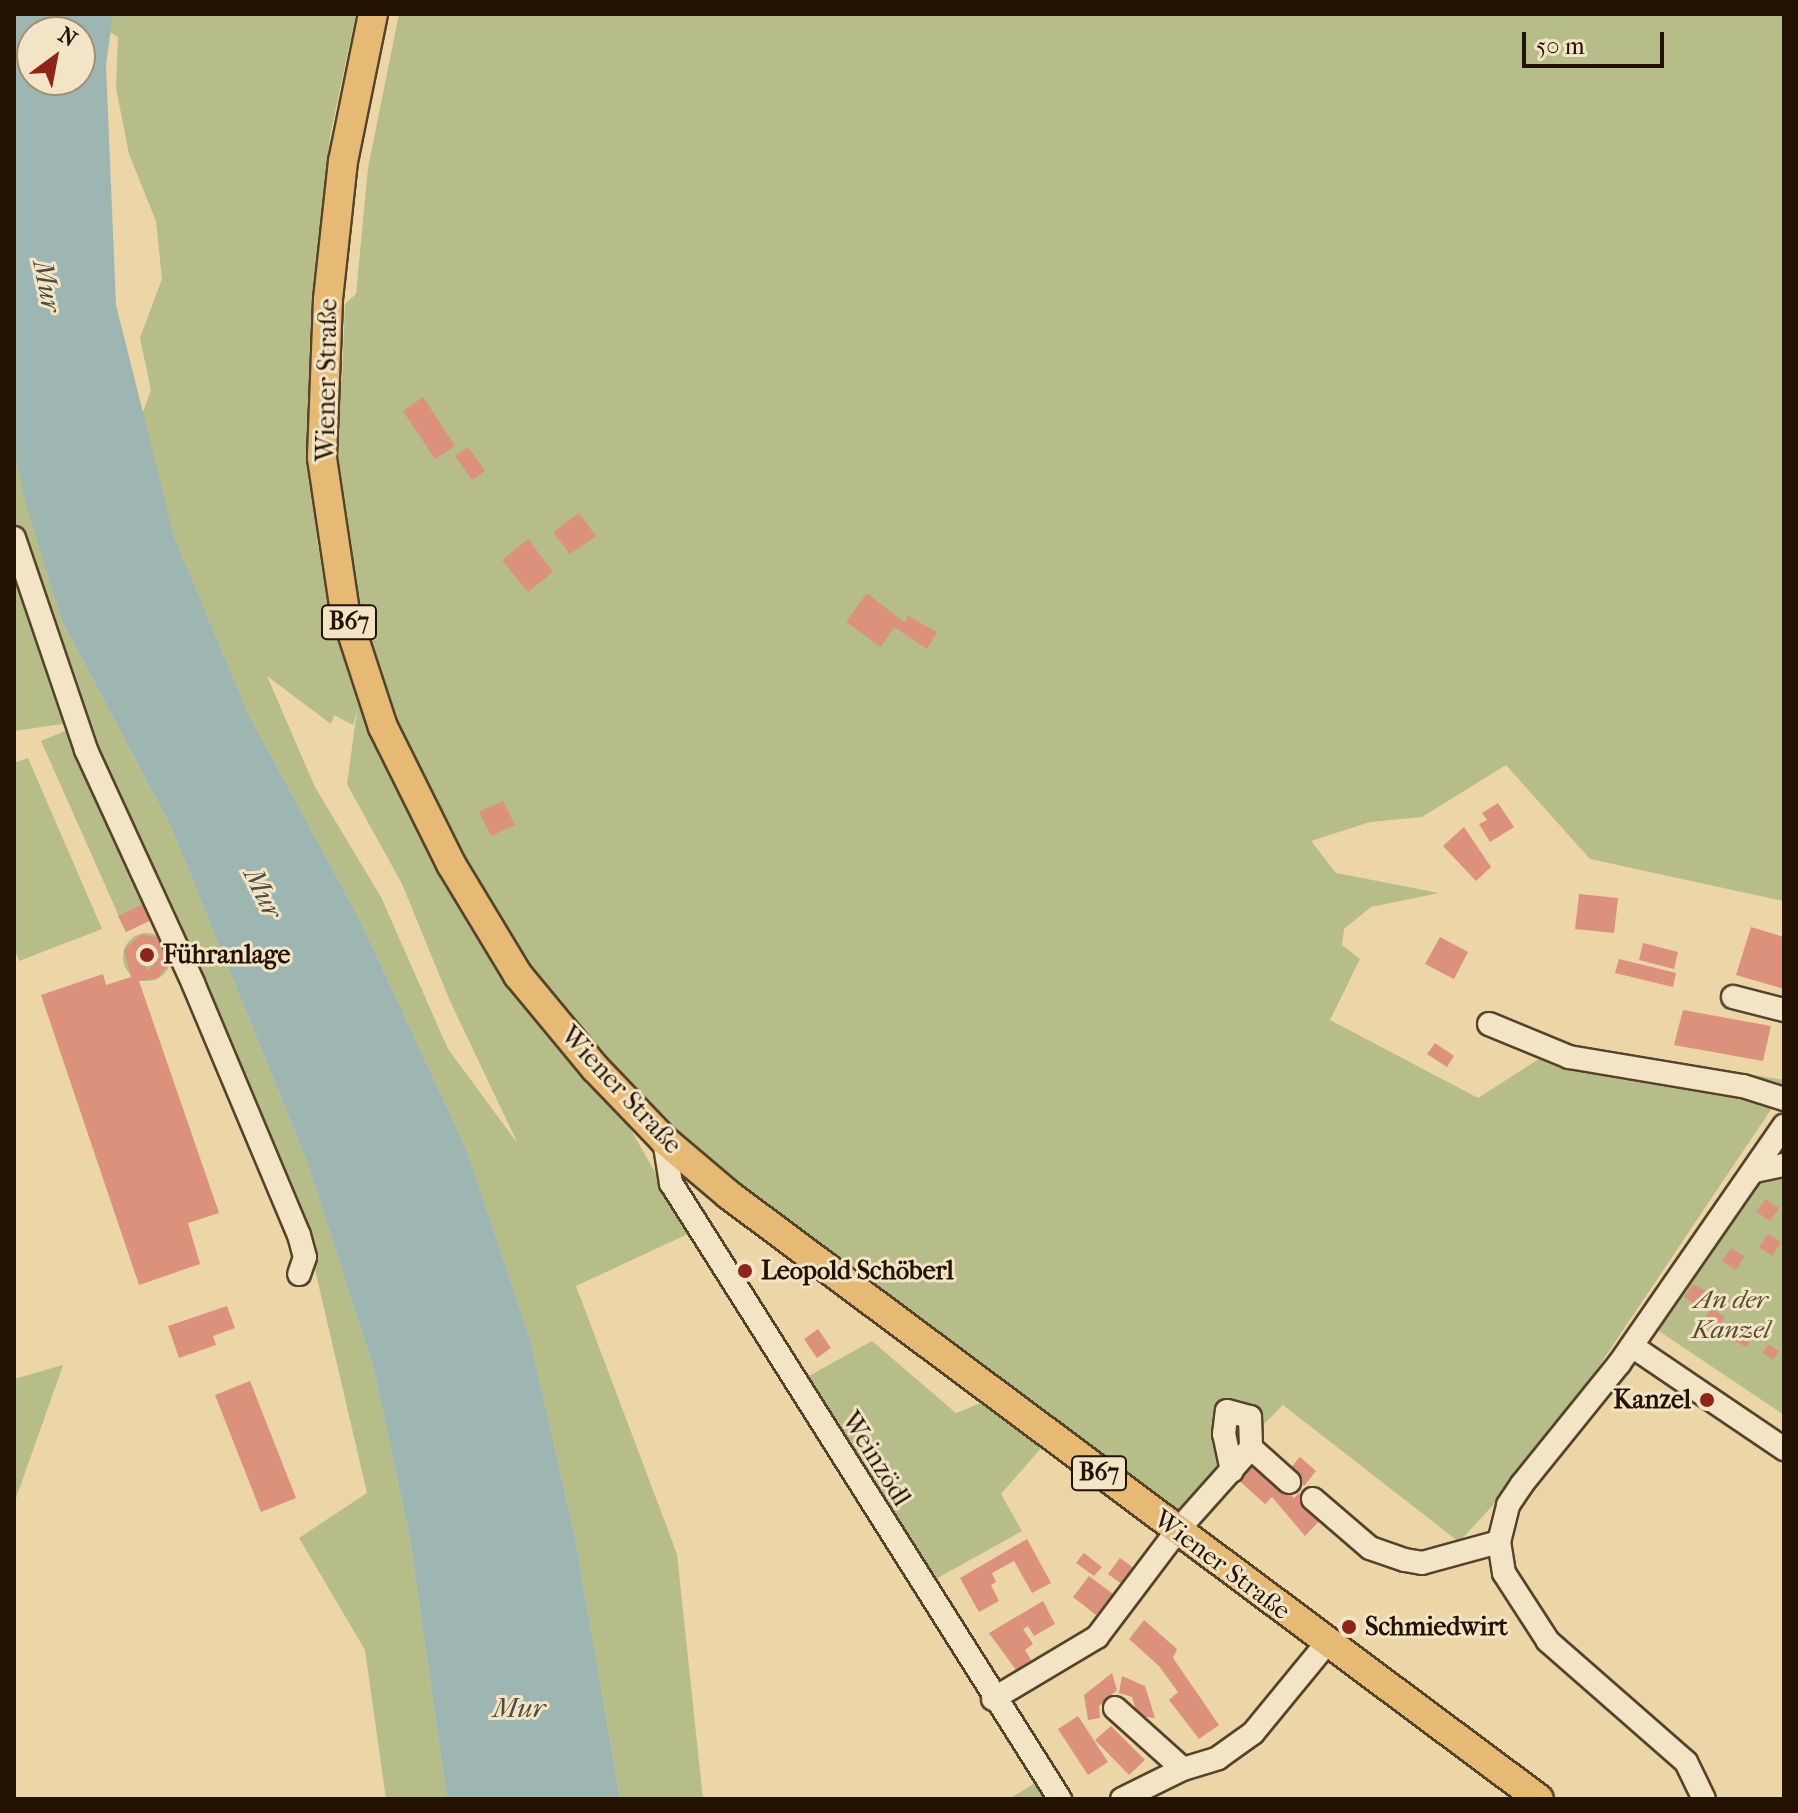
<!DOCTYPE html>
<html>
<head>
<meta charset="utf-8">
<style>
  body { margin:0 }
  #map { position:relative; width:1798px; height:1813px; overflow:hidden; background:#ecd5a7; font-family:"IM FELL French Canon",serif }
  div>[style] { position:absolute }
  [style*='--x'] { left:calc(var(--x)*1px); top:calc(var(--y)*1px); width:calc(var(--w)*1px); rotate:calc(var(--a)*1deg) }
  .green>* { inset:0; background:#b6bd88 }
  .round { border-radius:50% }
  .water>* { inset:0; background:#9db6b2 }
  .building>* { inset:0; background:#db917c }
  .roads { filter:drop-shadow(2px 0 #55432a) drop-shadow(-2px 0 #55432a) drop-shadow(0 2px #55432a) drop-shadow(0 -2px #55432a) }
  .minor>* { height:22px; margin:-11px; padding:0 11px; transform-origin:11px; border-radius:11px; background:#f3e4c6 }
  .major>* { height:28px; margin:-14px; padding:0 14px; transform-origin:14px; border-radius:14px; background:#e6ba74 }
  .dots>* { width:22px; height:22px; translate:-50% -50%; box-sizing:border-box; border:4px solid #f3e4c6; border-radius:50% }
  span { translate:-50% -50%; white-space:nowrap; text-align:center; line-height:1.15; -webkit-text-stroke:6px #f3e4c6; paint-order:stroke }
  .shield-label span { padding:2px 6px; background:#f3e4c6; border:2px solid; border-radius:6px; -webkit-text-stroke-width:0 }
  .shield-label { font-size:24px; color:#231201; font-weight:700 }
  .street-label { font-size:26px; color:#231201 }
  .poi-label { font-size:26px; color:#231201; font-weight:700 }
  .left { translate:0 -50%; text-align:left }
  .right { translate:-100% -50%; text-align:right }
  .park-label { font-size:26px; color:#564e30; font-style:italic }
  .water-label { font-size:28px; color:#4e4b3f; font-style:italic }
  .frame { position:absolute; inset:0; border:16px solid #231201; pointer-events:none }
  .north { position:absolute; left:16px; top:16px; width:80px; height:80px; box-sizing:border-box; background:#f3e4c6; border:2px solid #a09077; border-radius:50%; rotate:32deg; font-size:22px; font-weight:700; line-height:32px; text-align:center; color:#231201 }
  .north::after { content:''; display:block; margin:auto; width:28px; height:36px; background:#8f2418; clip-path:polygon(50% 0,100% 100%,50% 72%,0 100%) }
  .scale { position:absolute; left:1522px; top:32px; width:142px; height:36px; box-sizing:border-box; border:4px solid #231201; border-top:0; padding-left:10px; font-size:24px; line-height:28px; white-space:nowrap; color:#231201; -webkit-text-stroke:6px #f3e4c6; paint-order:stroke }
</style>
</head>
<body>
<div id="map">
  <div class="green">
    <div style="clip-path:polygon(evenodd,113px 14px,356px 14px,330px 136px,310px 365px,307px 436px,318px 546px,350px 663px,396px 783px,444px 879px,482px 939px,624px 1118px,690px 1233px,576px 1286px,677px 1554px,703px 1799px,620px 1799px,576px 1542px,530px 1338px,465px 1146px,359px 918px,249px 715px,174px 536px,142px 414px,151px 390px,140px 338px,162px 279px,156px 221px,129px 154px,116px 88px,118px 37px,110px 32px,113px 14px,267px 676px,331px 724px,334px 715px,353px 725px,357px 711px,347px 784px,402px 884px,450px 1001px,518px 1144px,448px 1049px,381px 897px,315px 787px,267px 676px)"></div>
    <div style="clip-path:polygon(399px 14px,1784px 14px,1784px 901px,1590px 859px,1506px 765px,1422px 817px,1370px 822px,1311px 841px,1336px 873px,1439px 893px,1371px 907px,1344px 929px,1342px 945px,1360px 959px,1330px 1020px,1478px 1098px,1562px 1044px,1784px 1080px,1784px 1090px,1540px 1454px,1459px 1542px,1283px 1405px,1188px 1501px,1177px 1531px,729px 1195px,518px 974px,383px 727px,322px 458px,342px 379px,345px 304px,356px 294px,368px 168px)"></div>
    <div style="clip-path:polygon(14px 450px,62px 621px,171px 827px,308px 1164px,374px 1370px,410px 1539px,447px 1799px,386px 1799px,365px 1650px,299px 1538px,367px 1493px,313px 1261px,83px 721px,14px 731px)"></div>
    <div style="clip-path:polygon(70px 729px,155px 918px,126px 932px,41px 741px)"></div>
    <div style="clip-path:polygon(28px 758px,102px 929px,19px 961px,14px 948px,14px 763px)"></div>
    <div class="round" style="left:123px;top:933px;width:48px;height:48px"></div>
    <div style="clip-path:polygon(1784px 1179px,1784px 1415px,1656px 1329px,1759px 1181px)"></div>
    <div style="clip-path:polygon(872px 1341px,956px 1413px,981px 1403px,1043px 1446px,1001px 1494px,1022px 1531px,936px 1579px,807px 1377px)"></div>
    <div style="clip-path:polygon(63px 1365px,14px 1504px,14px 1379px)"></div>
    <div style="clip-path:polygon(1049px 1782px,1060px 1799px,1009px 1799px,1035px 1783px)"></div>
  </div>
  <div class="water">
    <div style="clip-path:polygon(evenodd,14px 14px,113px 14px,106px 65px,116px 305px,174px 536px,249px 715px,359px 918px,465px 1146px,530px 1338px,576px 1542px,620px 1799px,447px 1799px,410px 1539px,374px 1370px,308px 1164px,171px 827px,62px 621px,25px 501px,14px 450px,14px 14px,32px 32px,80px 32px,80px 80px,32px 80px,32px 32px)"></div>
  </div>
  <div class="building">
    <div style="clip-path:polygon(423px 397px,455px 446px,435px 459px,403px 411px)"></div>
    <div style="clip-path:polygon(468px 447px,485px 471px,472px 480px,455px 456px)"></div>
    <div style="clip-path:polygon(579px 513px,596px 536px,570px 554px,553px 532px)"></div>
    <div style="clip-path:polygon(528px 539px,553px 572px,528px 592px,502px 560px)"></div>
    <div style="clip-path:polygon(867px 593px,900px 619px,905px 622px,908px 616px,937px 632px,927px 649px,894px 627px,881px 647px,846px 622px)"></div>
    <div style="clip-path:polygon(503px 801px,515px 825px,491px 836px,479px 812px)"></div>
    <div style="clip-path:polygon(1498px 803px,1514px 827px,1490px 842px,1479px 824px,1487px 820px,1482px 813px)"></div>
    <div style="clip-path:polygon(1464px 827px,1491px 867px,1476px 881px,1443px 846px)"></div>
    <div style="clip-path:polygon(1579px 894px,1618px 898px,1614px 933px,1575px 929px)"></div>
    <div style="clip-path:polygon(148px 902px,155px 918px,126px 932px,118px 916px)"></div>
    <div style="clip-path:polygon(1751px 927px,1784px 937px,1784px 989px,1736px 975px)"></div>
    <div style="clip-path:polygon(evenodd,141px 934px,164px 939px,171px 961px,157px 979px,139px 981px,219px 1213px,188px 1223px,200px 1264px,139px 1285px,41px 995px,103px 974px,106px 985px,131px 977px,124px 950px,141px 934px,150px 944px,161px 956px,148px 970px,135px 956px,138px 948px,150px 944px)"></div>
    <div style="clip-path:polygon(1440px 937px,1468px 952px,1454px 979px,1425px 964px)"></div>
    <div style="clip-path:polygon(1643px 943px,1678px 952px,1674px 969px,1639px 960px)"></div>
    <div style="clip-path:polygon(1619px 959px,1676px 973px,1673px 987px,1615px 973px)"></div>
    <div style="clip-path:polygon(1683px 1010px,1771px 1026px,1763px 1061px,1674px 1045px)"></div>
    <div style="clip-path:polygon(1435px 1043px,1454px 1056px,1447px 1067px,1427px 1054px)"></div>
    <div style="clip-path:polygon(1765px 1199px,1779px 1208px,1770px 1221px,1757px 1212px)"></div>
    <div style="clip-path:polygon(1768px 1234px,1781px 1242px,1772px 1256px,1759px 1247px)"></div>
    <div style="clip-path:polygon(1731px 1248px,1744px 1256px,1736px 1270px,1722px 1261px)"></div>
    <div style="clip-path:polygon(1693px 1284px,1707px 1292px,1698px 1306px,1684px 1297px)"></div>
    <div style="clip-path:polygon(227px 1306px,235px 1328px,213px 1336px,216px 1345px,179px 1358px,168px 1326px)"></div>
    <div style="clip-path:polygon(1711px 1308px,1725px 1317px,1716px 1331px,1703px 1322px)"></div>
    <div style="clip-path:polygon(1741px 1325px,1754px 1334px,1746px 1347px,1732px 1339px)"></div>
    <div style="clip-path:polygon(818px 1329px,831px 1348px,817px 1358px,804px 1339px)"></div>
    <div style="clip-path:polygon(1768px 1344px,1779px 1351px,1773px 1360px,1763px 1353px)"></div>
    <div style="clip-path:polygon(250px 1381px,296px 1498px,261px 1512px,215px 1395px)"></div>
    <div style="clip-path:polygon(1254px 1456px,1294px 1498px,1299px 1493px,1324px 1516px,1305px 1536px,1272px 1497px,1265px 1504px,1235px 1477px)"></div>
    <div style="clip-path:polygon(1300px 1457px,1316px 1471px,1304px 1486px,1287px 1472px)"></div>
    <div style="clip-path:polygon(1027px 1539px,1051px 1583px,1032px 1593px,1014px 1561px,992px 1573px,996px 1582px,991px 1585px,999px 1601px,979px 1612px,960px 1578px)"></div>
    <div style="clip-path:polygon(1084px 1553px,1102px 1567px,1094px 1576px,1076px 1563px)"></div>
    <div style="clip-path:polygon(1120px 1558px,1135px 1569px,1123px 1585px,1108px 1574px)"></div>
    <div style="clip-path:polygon(1089px 1576px,1113px 1594px,1096px 1615px,1073px 1597px)"></div>
    <div style="clip-path:polygon(1043px 1601px,1055px 1624px,1034px 1636px,1028px 1626px,1023px 1629px,1033px 1644px,1025px 1650px,1031px 1660px,1016px 1670px,989px 1633px)"></div>
    <div style="clip-path:polygon(1144px 1620px,1177px 1649px,1173px 1658px,1219px 1725px,1199px 1739px,1169px 1700px,1178px 1692px,1159px 1666px,1129px 1639px)"></div>
    <div style="clip-path:polygon(1112px 1673px,1117px 1690px,1099px 1706px,1100px 1718px,1088px 1720px,1084px 1695px)"></div>
    <div style="clip-path:polygon(1122px 1676px,1145px 1686px,1155px 1718px,1138px 1716px,1132px 1697px,1119px 1693px)"></div>
    <div style="clip-path:polygon(1078px 1716px,1108px 1762px,1088px 1775px,1058px 1729px)"></div>
    <div style="clip-path:polygon(1111px 1726px,1145px 1760px,1129px 1775px,1095px 1740px)"></div>
  </div>
  <div class="roads">
    <div class="minor">
      <div style="--x:14;--y:538;--w:224;--a:71.2"></div>
      <div style="--x:86;--y:750;--w:256;--a:65.3"></div>
      <div style="--x:193;--y:983;--w:273;--a:67.2"></div>
      <div style="--x:299;--y:1235;--w:23;--a:75"></div>
      <div style="--x:305;--y:1257;--w:18;--a:109"></div>
      <div style="--x:1733;--y:997;--w:53;--a:14.3"></div>
      <div style="--x:1489;--y:1024;--w:87;--a:22.4"></div>
      <div style="--x:1569;--y:1057;--w:176;--a:9.5"></div>
      <div style="--x:1743;--y:1086;--w:43;--a:17.6"></div>
      <div style="--x:664;--y:1140;--w:44;--a:80.8"></div>
      <div style="--x:671;--y:1183;--w:729;--a:57.73"></div>
      <div style="--x:1755;--y:1171;--w:30;--a:-12"></div>
      <div style="--x:1632;--y:1346;--w:184;--a:34.1"></div>
      <div style="--x:1232;--y:1471;--w:38;--a:-102"></div>
      <div style="--x:1224;--y:1434;--w:23;--a:-83"></div>
      <div style="--x:1227;--y:1411;--w:24;--a:15"></div>
      <div style="--x:1250;--y:1417;--w:31;--a:88"></div>
      <div style="--x:1313;--y:1499;--w:75;--a:40.7"></div>
      <div style="--x:1370;--y:1548;--w:37;--a:19"></div>
      <div style="--x:1405;--y:1560;--w:17;--a:10"></div>
      <div style="--x:1422;--y:1563;--w:80;--a:-15.3"></div>
      <div style="--x:993;--y:1699;--w:121;--a:-30.8"></div>
      <div style="--x:1097;--y:1637;--w:133;--a:-53"></div>
      <div style="--x:1177;--y:1531;--w:111;--a:-48.3"></div>
      <div style="--x:1251;--y:1448;--w:51;--a:41.8"></div>
      <div style="--x:1115;--y:1708;--w:91;--a:41.9"></div>
      <div style="--x:1122;--y:1799;--w:68;--a:-26.2"></div>
      <div style="--x:1183;--y:1769;--w:37;--a:-17"></div>
      <div style="--x:1218;--y:1758;--w:43;--a:-35.5"></div>
      <div style="--x:1253;--y:1733;--w:117;--a:-50.6"></div>
      <div style="--x:1704;--y:1799;--w:41;--a:-115.9"></div>
      <div style="--x:1686;--y:1762;--w:184;--a:-138.8"></div>
      <div style="--x:1548;--y:1641;--w:81;--a:-122.9"></div>
      <div style="--x:1504;--y:1573;--w:31;--a:-99"></div>
      <div style="--x:1499;--y:1542;--w:38;--a:-76"></div>
      <div style="--x:1508;--y:1505;--w:25;--a:-56"></div>
      <div style="--x:1522;--y:1484;--w:154;--a:-51.1"></div>
      <div style="--x:1619;--y:1364;--w:290;--a:-55.3"></div>
    </div>
    <div class="major">
      <div style="--x:373;--y:14;--w:150;--a:101.5"></div>
      <div style="--x:343;--y:161;--w:140;--a:96.2"></div>
      <div style="--x:328;--y:300;--w:158;--a:92.2"></div>
      <div style="--x:322;--y:458;--w:155;--a:81.5"></div>
      <div style="--x:345;--y:611;--w:122;--a:71.9"></div>
      <div style="--x:383;--y:727;--w:153;--a:63.6"></div>
      <div style="--x:451;--y:864;--w:130;--a:58.9"></div>
      <div style="--x:518;--y:975;--w:121;--a:50.4"></div>
      <div style="--x:595;--y:1068;--w:100;--a:46.2"></div>
      <div style="--x:664;--y:1140;--w:85;--a:40.2"></div>
      <div style="--x:729;--y:1195;--w:1010;--a:36.71"></div>
    </div>
  </div>
  <div class="dots">
    <div style="left:147px;top:955px;background:#8f2418"></div>
    <div style="left:745px;top:1271px;background:#8f2418"></div>
    <div style="left:1707px;top:1400px;background:#8f2418"></div>
    <div style="left:1349px;top:1627px;background:#8f2418"></div>
  </div>
  <div class="shield-label">
    <span style="left:349px;top:622px">B67</span>
    <span style="left:1099px;top:1473px">B67</span>
  </div>
  <div class="street-label">
    <span style="left:327px;top:380px;rotate:-89deg">Wiener Straße</span>
    <span style="left:621px;top:1090px;rotate:47deg">Wiener Straße</span>
    <span style="left:876px;top:1459px;rotate:58deg">Weinzödl</span>
    <span style="left:1222px;top:1565px;rotate:37deg">Wiener Straße</span>
  </div>
  <div class="poi-label">
    <span class="left" style="left:163px;top:955px">Führanlage</span>
    <span class="left" style="left:761px;top:1271px">Leopold Schöberl</span>
    <span class="right" style="left:1691px;top:1400px">Kanzel</span>
    <span class="left" style="left:1365px;top:1627px">Schmiedwirt</span>
  </div>
  <div class="park-label">
    <span style="left:1731px;top:1315px">An der<br>Kanzel</span>
  </div>
  <div class="water-label">
    <span style="left:47px;top:286px;rotate:79deg">Mur</span>
    <span style="left:263px;top:893px;rotate:64deg">Mur</span>
    <span style="left:519px;top:1708px">Mur</span>
  </div>
  <div class="frame"></div>
  <div class="north">N</div>
  <div class="scale">50 m</div>
</div>
</body>
</html>
